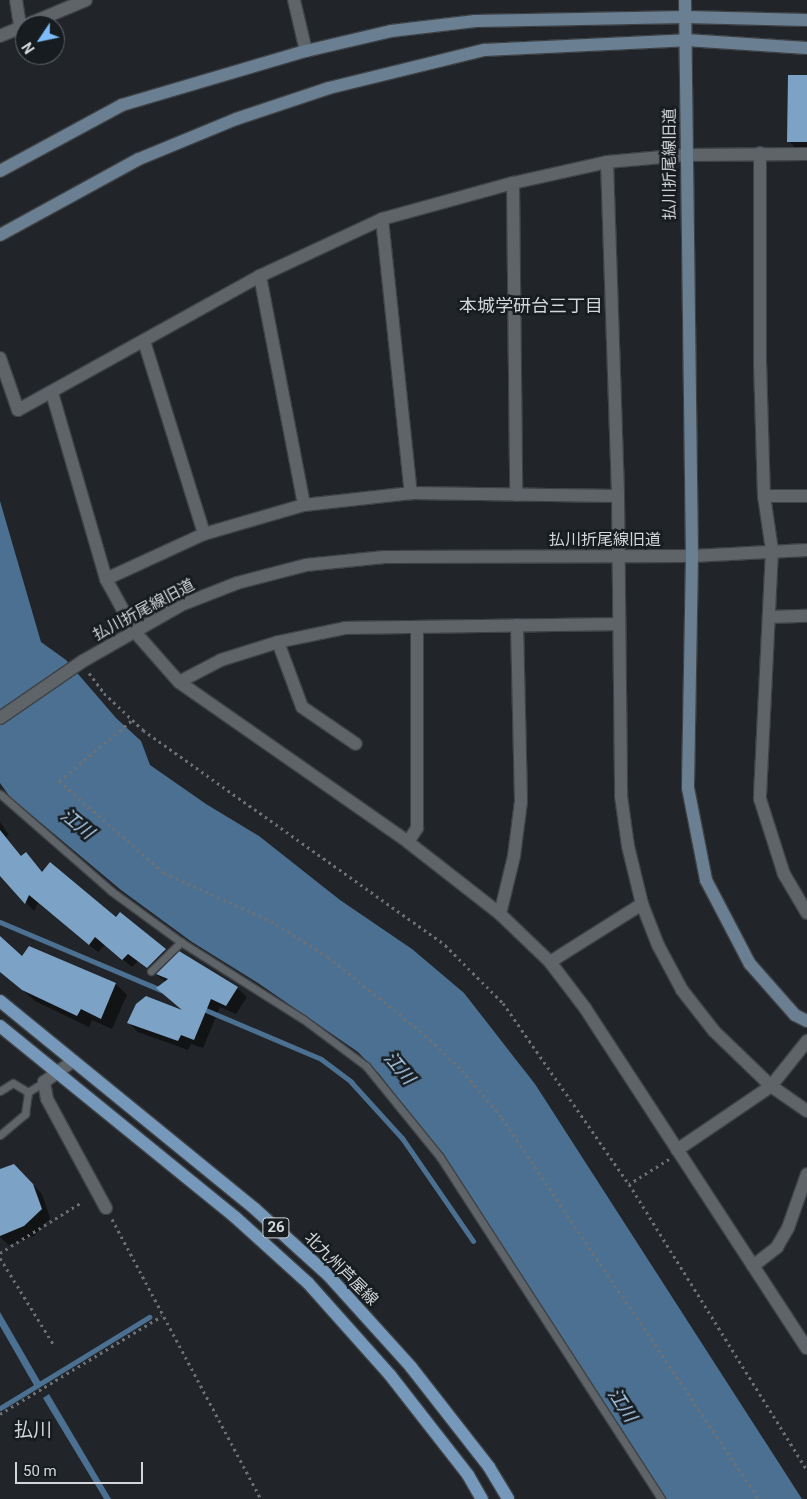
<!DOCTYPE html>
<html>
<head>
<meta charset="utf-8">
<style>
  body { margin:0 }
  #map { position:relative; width:807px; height:1499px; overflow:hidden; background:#212529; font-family:Roboto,"Noto Sans JP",sans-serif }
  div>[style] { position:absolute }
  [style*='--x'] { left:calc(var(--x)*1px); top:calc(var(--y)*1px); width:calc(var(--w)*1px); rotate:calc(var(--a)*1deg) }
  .water>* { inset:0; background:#4c7091 }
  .shadow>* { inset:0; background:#0007 }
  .stream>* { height:5px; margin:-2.5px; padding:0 2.5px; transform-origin:2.5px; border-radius:2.5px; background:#4c7091 }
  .building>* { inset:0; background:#7ca2c6 }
  .path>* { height:3px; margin-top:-1.5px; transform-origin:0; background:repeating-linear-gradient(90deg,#6d7074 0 2.5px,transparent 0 6.5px) }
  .roads { filter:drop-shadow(1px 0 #3e4246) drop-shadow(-1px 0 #3e4246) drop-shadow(0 1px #3e4246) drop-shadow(0 -1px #3e4246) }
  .lane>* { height:7px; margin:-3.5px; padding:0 3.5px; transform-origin:3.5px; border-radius:3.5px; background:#5f6469 }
  .street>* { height:12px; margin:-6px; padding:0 6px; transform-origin:6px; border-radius:6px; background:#5f6469 }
  .secondary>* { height:12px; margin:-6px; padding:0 6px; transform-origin:6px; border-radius:6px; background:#6a7f92 }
  .primary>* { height:12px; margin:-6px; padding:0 6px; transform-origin:6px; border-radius:6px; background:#7699bb }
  span { translate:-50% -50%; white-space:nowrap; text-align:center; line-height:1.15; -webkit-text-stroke:5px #171c20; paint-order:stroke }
  .shield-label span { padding:1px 4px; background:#171c20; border:1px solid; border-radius:4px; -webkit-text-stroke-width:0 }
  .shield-label { font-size:15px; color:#d3d6d9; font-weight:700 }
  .street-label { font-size:16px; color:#d3d6d9 }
  .neighbourhood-label { font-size:18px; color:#d3d6d9 }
  .water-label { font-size:18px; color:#b5d7f8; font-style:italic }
  .quarter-label { font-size:19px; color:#d3d6d9 }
  .north { position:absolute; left:15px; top:15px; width:50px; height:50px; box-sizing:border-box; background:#171c20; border:1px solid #62666a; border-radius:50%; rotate:236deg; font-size:14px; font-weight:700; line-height:20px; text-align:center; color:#d3d6d9 }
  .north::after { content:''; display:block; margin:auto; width:18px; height:22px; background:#7ebdf9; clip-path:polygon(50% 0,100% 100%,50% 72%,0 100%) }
  .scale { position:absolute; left:15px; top:1462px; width:128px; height:22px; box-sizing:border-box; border:2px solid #d3d6d9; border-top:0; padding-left:6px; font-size:15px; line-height:18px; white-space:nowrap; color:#d3d6d9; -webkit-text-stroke:4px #171c20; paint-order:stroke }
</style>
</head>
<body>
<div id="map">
  <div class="water">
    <div style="clip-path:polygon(0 501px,41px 642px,66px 660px,116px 718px,141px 741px,150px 765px,206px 804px,259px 836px,340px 900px,412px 949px,464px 993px,535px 1084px,802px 1499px,665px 1499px,443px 1156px,380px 1075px,358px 1052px,258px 983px,192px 942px,121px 890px,10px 797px,0 783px)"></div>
    <div style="clip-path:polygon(0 1312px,41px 1383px,35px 1387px,0 1326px)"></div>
    <div style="clip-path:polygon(49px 1394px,111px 1499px,104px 1499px,43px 1398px)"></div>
  </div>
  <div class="shadow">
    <div style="clip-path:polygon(807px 76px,807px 151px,798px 151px,789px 141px)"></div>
    <div style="clip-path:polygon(0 822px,9px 835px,6px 837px,22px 857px,43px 873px,116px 918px,120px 914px,173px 958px,237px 988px,247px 997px,236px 1014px,220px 1007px,203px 1048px,191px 1044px,188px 1050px,138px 1032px,129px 1023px,184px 1012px,166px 982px,138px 961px,132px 967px,105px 945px,98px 952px,38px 903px,34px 911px,0 875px)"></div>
    <div style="clip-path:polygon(0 937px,22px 958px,116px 984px,127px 995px,112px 1029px,92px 1020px,89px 1027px,35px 1001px,0 970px)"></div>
    <div style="clip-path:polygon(14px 1166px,42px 1194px,50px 1218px,34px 1236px,9px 1245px,0 1237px,0 1170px)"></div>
  </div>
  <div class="stream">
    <div style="--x:0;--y:922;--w:175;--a:22.9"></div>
    <div style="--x:201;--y:1008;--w:130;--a:23"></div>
    <div style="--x:321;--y:1059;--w:38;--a:37"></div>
    <div style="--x:351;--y:1082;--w:76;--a:47.7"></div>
    <div style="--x:402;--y:1138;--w:125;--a:55.4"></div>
    <div style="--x:0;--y:1408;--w:175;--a:-31.4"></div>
  </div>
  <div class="building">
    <div style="clip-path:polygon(788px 75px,807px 75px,807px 142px,787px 142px)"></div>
    <div style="clip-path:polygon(0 830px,21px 856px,26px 852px,42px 872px,50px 862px,116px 917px,120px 912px,166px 949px,147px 968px,128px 954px,122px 960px,95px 937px,89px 945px,29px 895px,25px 904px,0 876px)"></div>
    <div style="clip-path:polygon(0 936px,22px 956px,29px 946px,116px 983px,101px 1019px,81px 1009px,77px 1016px,22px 990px,0 972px)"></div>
    <div style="clip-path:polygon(179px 951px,238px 987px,226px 1006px,211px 999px,194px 1040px,181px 1035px,178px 1041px,127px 1023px,136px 1004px,146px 996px,182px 1010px,156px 988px,168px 979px,156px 974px)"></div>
    <div style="clip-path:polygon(14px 1164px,33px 1184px,42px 1209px,24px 1226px,0 1236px,0 1169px)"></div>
  </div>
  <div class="path">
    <div style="--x:89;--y:673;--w:25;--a:53"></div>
    <div style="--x:104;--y:693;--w:54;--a:43.5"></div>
    <div style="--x:143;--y:730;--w:371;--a:35.4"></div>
    <div style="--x:445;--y:945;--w:82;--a:45"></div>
    <div style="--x:503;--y:1003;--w:221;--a:55.2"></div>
    <div style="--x:131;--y:721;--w:94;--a:140.2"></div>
    <div style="--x:59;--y:781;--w:140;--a:41.2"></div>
    <div style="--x:164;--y:873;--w:117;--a:24.2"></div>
    <div style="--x:271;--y:921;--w:67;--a:32.3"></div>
    <div style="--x:328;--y:957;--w:124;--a:38.8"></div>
    <div style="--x:425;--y:1035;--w:51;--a:43.4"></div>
    <div style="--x:462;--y:1070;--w:62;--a:50.2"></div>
    <div style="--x:502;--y:1118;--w:460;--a:56"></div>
    <div style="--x:669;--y:1159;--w:47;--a:148"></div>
    <div style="--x:629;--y:1184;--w:337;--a:58.1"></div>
    <div style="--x:112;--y:1219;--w:317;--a:62"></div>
    <div style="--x:0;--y:1253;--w:97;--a:-31.9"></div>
    <div style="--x:0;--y:1258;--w:102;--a:58.2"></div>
    <div style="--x:0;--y:1414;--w:189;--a:-31.2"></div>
  </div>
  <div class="roads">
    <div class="lane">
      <div style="--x:0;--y:794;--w:147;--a:41.1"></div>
      <div style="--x:111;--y:891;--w:87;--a:36.1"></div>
      <div style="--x:181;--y:942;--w:144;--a:32.3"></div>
      <div style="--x:303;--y:1019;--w:79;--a:36.7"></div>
      <div style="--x:366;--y:1066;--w:117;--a:50.9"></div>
      <div style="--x:440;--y:1157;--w:407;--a:57.1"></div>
      <div style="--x:151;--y:971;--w:42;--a:-44"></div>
      <div style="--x:0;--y:1091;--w:15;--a:-32"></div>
      <div style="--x:13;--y:1083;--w:17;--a:31"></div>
      <div style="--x:28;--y:1092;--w:19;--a:-32"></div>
      <div style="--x:0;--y:1135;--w:33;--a:-40"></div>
      <div style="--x:25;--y:1114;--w:22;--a:-82"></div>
    </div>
    <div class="street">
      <div style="--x:16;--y:0;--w:26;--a:81"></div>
      <div style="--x:294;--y:0;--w:52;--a:76.8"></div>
      <div style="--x:0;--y:36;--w:93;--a:-22.7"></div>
      <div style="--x:760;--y:153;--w:209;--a:90"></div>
      <div style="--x:760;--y:362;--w:134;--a:88.3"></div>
      <div style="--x:764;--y:496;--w:55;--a:81.6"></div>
      <div style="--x:772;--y:550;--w:249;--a:92.8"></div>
      <div style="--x:760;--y:799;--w:79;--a:72.3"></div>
      <div style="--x:784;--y:874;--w:45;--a:59.5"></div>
      <div style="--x:607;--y:162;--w:334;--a:88.1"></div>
      <div style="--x:618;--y:496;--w:300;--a:89.4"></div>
      <div style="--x:621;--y:796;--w:50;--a:82"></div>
      <div style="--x:628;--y:846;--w:60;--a:76.4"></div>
      <div style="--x:642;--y:904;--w:44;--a:68.7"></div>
      <div style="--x:658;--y:945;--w:51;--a:61.9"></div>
      <div style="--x:682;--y:990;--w:52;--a:52"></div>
      <div style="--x:714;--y:1031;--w:79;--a:44"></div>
      <div style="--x:771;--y:1086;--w:44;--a:34.8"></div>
      <div style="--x:513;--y:183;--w:312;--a:89.4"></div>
      <div style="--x:382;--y:219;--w:276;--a:84"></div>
      <div style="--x:260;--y:276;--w:233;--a:79.1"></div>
      <div style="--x:144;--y:341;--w:202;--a:72.7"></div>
      <div style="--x:0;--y:358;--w:55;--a:70.9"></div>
      <div style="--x:18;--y:410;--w:277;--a:-29"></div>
      <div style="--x:260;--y:276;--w:135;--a:-25"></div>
      <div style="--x:382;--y:219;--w:136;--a:-15.4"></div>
      <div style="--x:513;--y:183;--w:96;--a:-12.6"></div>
      <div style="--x:607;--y:162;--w:78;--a:-5.1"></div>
      <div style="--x:685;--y:155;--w:122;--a:-0.5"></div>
      <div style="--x:52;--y:393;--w:194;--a:73.8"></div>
      <div style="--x:106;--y:579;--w:60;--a:61.3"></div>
      <div style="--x:135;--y:632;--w:67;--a:48.7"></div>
      <div style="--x:179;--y:682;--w:279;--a:34.9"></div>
      <div style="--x:408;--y:842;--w:117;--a:38"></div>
      <div style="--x:500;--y:914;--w:69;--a:43.8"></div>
      <div style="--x:550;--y:962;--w:58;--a:52.7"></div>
      <div style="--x:585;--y:1008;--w:406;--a:56.9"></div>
      <div style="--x:764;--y:496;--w:43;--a:0"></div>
      <div style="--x:106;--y:579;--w:108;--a:-24.7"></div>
      <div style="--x:204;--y:534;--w:104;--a:-16.2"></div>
      <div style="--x:304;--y:505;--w:108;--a:-6.4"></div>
      <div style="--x:411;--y:493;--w:207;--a:0.8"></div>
      <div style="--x:769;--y:617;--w:38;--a:-2"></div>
      <div style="--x:278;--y:642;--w:69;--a:69.7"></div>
      <div style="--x:302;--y:707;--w:65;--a:34.4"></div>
      <div style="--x:179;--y:682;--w:47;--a:-27.6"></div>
      <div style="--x:221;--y:660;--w:60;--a:-17.5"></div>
      <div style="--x:278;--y:642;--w:68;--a:-11.8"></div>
      <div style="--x:345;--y:628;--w:273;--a:-0.8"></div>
      <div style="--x:0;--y:718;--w:101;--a:-34.5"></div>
      <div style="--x:83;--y:661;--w:113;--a:-29.7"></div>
      <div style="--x:181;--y:605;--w:60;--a:-21.4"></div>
      <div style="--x:237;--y:583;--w:71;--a:-14.6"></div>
      <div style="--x:306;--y:565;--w:79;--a:-5.8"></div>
      <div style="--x:385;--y:557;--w:307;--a:-0.2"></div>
      <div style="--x:692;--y:556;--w:115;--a:-3"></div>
      <div style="--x:408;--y:842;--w:17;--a:-57"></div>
      <div style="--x:417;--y:828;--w:201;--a:-90"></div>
      <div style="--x:500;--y:914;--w:60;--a:-76.4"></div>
      <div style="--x:514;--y:856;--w:55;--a:-82.7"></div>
      <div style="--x:521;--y:801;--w:176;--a:-91.3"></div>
      <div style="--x:550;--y:962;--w:109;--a:-32.2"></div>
      <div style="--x:73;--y:1061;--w:36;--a:144"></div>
      <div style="--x:44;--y:1082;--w:17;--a:80"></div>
      <div style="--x:47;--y:1099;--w:124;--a:61.6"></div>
      <div style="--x:677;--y:1150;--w:114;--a:-34.2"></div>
      <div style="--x:771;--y:1086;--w:58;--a:-51.3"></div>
      <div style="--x:753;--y:1266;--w:31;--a:-38"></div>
      <div style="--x:777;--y:1247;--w:22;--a:-60"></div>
      <div style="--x:788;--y:1228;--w:57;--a:-70.6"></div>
    </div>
    <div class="secondary">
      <div style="--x:685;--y:0;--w:556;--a:89.28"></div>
      <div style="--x:692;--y:556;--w:232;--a:91"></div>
      <div style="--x:688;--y:788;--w:94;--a:78.9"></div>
      <div style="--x:706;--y:880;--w:95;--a:62.4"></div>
      <div style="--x:750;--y:964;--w:68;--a:48.6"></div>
      <div style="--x:795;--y:1015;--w:13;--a:27"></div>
      <div style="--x:0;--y:171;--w:139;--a:-28.4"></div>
      <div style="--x:122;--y:105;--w:192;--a:-16.4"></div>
      <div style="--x:306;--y:51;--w:87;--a:-13.2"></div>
      <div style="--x:391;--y:31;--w:85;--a:-6.8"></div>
      <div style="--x:475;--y:21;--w:211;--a:-1.1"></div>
      <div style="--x:686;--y:17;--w:121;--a:1.4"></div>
      <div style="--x:0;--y:235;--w:158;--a:-28.7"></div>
      <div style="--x:139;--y:159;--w:105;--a:-22.4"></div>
      <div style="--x:236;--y:119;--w:98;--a:-18.4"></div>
      <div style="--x:329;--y:88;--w:160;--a:-13.8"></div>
      <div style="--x:484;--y:50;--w:202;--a:-2.8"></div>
      <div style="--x:686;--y:40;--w:121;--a:3.8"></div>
    </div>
    <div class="primary">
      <div style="--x:0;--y:1001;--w:329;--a:39.2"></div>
      <div style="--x:255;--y:1209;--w:98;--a:42.1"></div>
      <div style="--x:328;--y:1275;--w:124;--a:47.9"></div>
      <div style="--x:411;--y:1367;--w:127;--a:52"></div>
      <div style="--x:489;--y:1467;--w:37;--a:59"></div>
      <div style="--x:0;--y:1026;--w:303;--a:39.1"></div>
      <div style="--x:235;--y:1217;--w:98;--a:42.1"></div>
      <div style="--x:308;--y:1283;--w:123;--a:48.3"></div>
      <div style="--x:390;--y:1375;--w:127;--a:52"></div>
      <div style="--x:468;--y:1475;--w:28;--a:60"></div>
    </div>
  </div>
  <div class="shield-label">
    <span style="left:276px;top:1228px">26</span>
  </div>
  <div class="street-label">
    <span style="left:670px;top:164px;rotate:-90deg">払川折尾線旧道</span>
    <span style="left:605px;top:540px">払川折尾線旧道</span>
    <span style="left:144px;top:610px;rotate:-28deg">払川折尾線旧道</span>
    <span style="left:341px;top:1269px;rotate:45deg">北九州芦屋線</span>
  </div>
  <div class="neighbourhood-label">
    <span style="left:531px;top:306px">本城学研台三丁目</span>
  </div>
  <div class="water-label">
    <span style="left:77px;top:824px;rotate:39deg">江川</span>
    <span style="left:399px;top:1068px;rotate:50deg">江川</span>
    <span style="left:622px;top:1405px;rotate:57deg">江川</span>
  </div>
  <div class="quarter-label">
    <span style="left:33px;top:1430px">払川</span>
  </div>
  <div class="north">N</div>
  <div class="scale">50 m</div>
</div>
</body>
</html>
